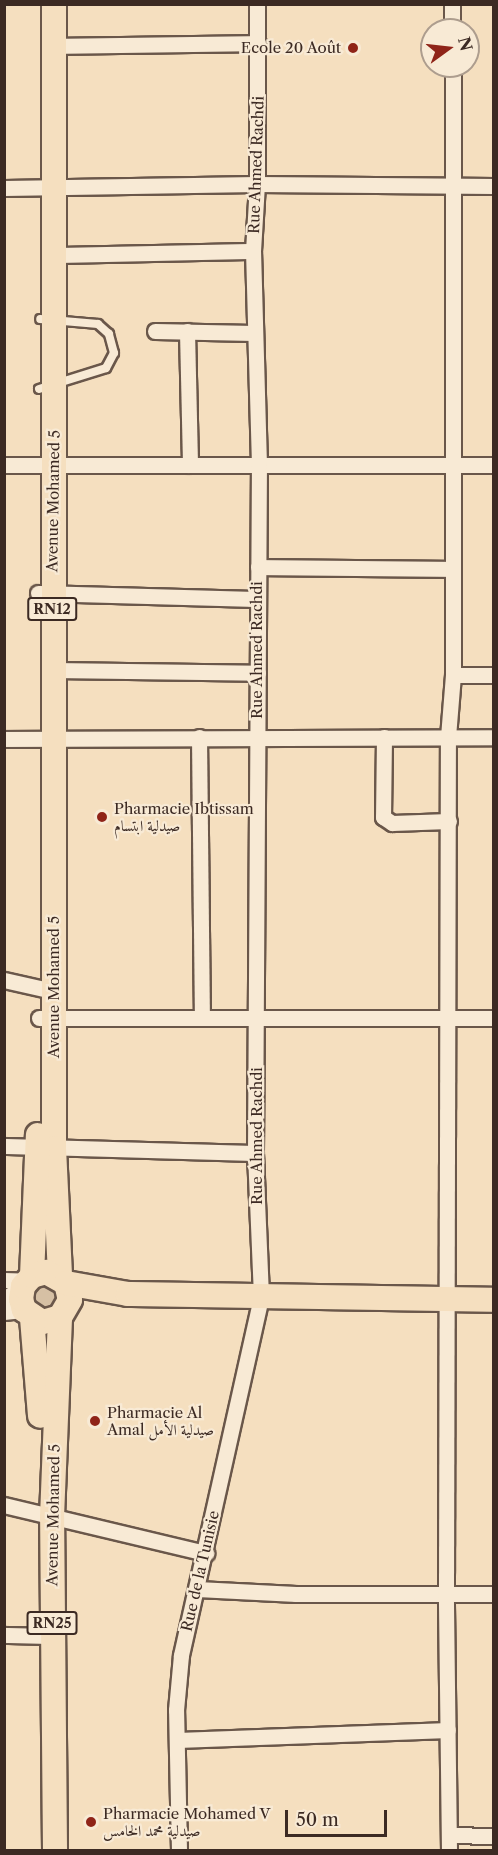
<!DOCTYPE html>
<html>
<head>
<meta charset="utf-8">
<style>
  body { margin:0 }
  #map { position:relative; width:498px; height:1855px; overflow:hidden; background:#f5dfbf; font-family:"Libre Caslon Text",Amiri,serif }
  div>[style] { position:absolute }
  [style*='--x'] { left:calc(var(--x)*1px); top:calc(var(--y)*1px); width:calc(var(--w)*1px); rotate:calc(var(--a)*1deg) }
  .green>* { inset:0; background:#d6c0a4 }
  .round { border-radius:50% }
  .roads { filter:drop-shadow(2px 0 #6a574a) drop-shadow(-2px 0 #6a574a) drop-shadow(0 2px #6a574a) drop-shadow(0 -2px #6a574a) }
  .lane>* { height:8px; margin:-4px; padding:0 4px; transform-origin:4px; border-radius:4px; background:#f8ead5 }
  .street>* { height:15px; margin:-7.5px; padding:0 7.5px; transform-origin:7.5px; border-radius:7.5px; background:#f8ead5 }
  .primary>* { height:24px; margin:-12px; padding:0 12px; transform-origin:12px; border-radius:12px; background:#f5dfbf }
  .dots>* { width:16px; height:16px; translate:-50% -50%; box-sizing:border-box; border:3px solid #f8ead5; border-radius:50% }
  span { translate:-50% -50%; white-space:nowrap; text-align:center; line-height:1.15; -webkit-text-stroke:4.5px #f8ead5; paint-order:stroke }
  .shield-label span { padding:2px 4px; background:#f8ead5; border:2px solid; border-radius:4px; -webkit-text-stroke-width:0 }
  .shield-label { font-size:14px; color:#3c2a23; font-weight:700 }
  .poi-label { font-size:15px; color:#3c2a23 }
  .right { translate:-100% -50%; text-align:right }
  .left { translate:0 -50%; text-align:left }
  .street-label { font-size:15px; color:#3c2a23 }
  .frame { position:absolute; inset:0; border:6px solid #3c2a23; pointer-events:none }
  .north { position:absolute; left:420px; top:18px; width:60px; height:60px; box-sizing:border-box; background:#f8ead5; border:2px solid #ad9d8e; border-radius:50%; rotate:75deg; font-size:16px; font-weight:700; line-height:24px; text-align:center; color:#3c2a23 }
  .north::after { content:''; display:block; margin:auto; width:21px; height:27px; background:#8f2418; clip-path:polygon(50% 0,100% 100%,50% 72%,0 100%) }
  .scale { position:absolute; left:285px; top:1810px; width:102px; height:27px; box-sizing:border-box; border:3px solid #3c2a23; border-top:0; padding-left:8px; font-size:18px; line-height:21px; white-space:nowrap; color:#3c2a23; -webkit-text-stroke:4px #f8ead5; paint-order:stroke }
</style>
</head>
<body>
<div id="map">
  <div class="green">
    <div class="round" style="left:35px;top:1285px;width:22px;height:22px"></div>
  </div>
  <div class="roads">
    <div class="lane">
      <div style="--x:39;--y:389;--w:70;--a:-17.4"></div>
      <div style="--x:106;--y:368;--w:17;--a:-62"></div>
      <div style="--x:114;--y:353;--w:20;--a:-105"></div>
      <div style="--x:109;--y:334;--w:15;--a:-138"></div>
      <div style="--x:98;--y:324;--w:58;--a:-175.1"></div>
    </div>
    <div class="street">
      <div style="--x:452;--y:4;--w:26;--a:90"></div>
      <div style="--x:55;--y:46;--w:203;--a:-0.8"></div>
      <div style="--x:4;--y:188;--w:253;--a:-0.9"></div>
      <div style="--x:257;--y:184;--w:237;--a:0.5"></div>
      <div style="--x:54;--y:255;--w:199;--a:-1.2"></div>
      <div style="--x:155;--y:331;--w:99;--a:1.2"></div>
      <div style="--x:187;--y:331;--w:134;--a:88.7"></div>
      <div style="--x:4;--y:465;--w:490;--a:0"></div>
      <div style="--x:258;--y:567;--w:195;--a:0.6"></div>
      <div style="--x:38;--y:593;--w:219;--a:1.6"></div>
      <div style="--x:53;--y:670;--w:205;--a:0.8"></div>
      <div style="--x:453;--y:675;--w:41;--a:0"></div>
      <div style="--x:199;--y:737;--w:281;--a:89.4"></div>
      <div style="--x:384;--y:737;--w:80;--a:90.7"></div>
      <div style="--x:383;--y:817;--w:11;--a:34"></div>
      <div style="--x:392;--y:823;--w:57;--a:-2"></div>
      <div style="--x:4;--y:739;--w:490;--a:-0.2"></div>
      <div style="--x:4;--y:980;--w:50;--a:12.7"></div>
      <div style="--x:39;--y:1018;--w:455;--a:0"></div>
      <div style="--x:4;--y:1146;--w:251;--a:1.6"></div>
      <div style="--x:4;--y:1280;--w:23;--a:2"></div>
      <div style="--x:4;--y:1299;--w:23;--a:-34"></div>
      <div style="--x:4;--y:1312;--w:20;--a:-6"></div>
      <div style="--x:4;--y:1505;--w:208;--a:13.4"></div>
      <div style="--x:197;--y:1589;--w:99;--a:2.9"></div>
      <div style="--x:296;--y:1594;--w:198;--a:0"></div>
      <div style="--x:4;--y:1635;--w:48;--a:1.2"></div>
      <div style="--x:178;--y:1740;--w:270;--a:-2.1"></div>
      <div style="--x:449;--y:1835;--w:45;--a:1.3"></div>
      <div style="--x:179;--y:1850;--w:140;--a:-91.2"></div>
      <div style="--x:176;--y:1710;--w:55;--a:-84.8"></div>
      <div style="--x:181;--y:1655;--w:368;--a:-77.4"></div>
      <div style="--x:261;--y:1296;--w:143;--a:-92.4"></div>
      <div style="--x:255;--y:1153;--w:688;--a:-89.67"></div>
      <div style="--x:259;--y:465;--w:214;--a:-91.6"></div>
      <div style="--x:253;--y:251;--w:67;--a:-86.6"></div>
      <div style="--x:257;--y:184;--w:180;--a:-90"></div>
      <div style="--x:449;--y:1850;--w:258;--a:-90.7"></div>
      <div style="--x:446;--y:1592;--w:855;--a:-89.87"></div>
      <div style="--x:448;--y:737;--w:62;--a:-85.4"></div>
      <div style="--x:453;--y:675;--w:609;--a:-90"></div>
    </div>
    <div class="primary">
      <div style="--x:54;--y:4;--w:1144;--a:90"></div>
      <div style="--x:54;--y:1148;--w:129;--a:87.3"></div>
      <div style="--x:32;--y:1276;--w:141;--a:-87.6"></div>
      <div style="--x:66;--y:1283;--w:17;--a:77"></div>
      <div style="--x:70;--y:1300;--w:20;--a:120"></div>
      <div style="--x:60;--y:1317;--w:19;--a:164"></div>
      <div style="--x:42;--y:1322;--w:22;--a:-146"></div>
      <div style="--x:24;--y:1310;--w:11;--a:-105"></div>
      <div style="--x:21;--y:1299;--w:13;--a:-81"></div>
      <div style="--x:23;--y:1286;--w:13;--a:-48"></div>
      <div style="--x:32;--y:1276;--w:15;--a:-16"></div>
      <div style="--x:46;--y:1272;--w:23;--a:29"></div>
      <div style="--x:66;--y:1283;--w:63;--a:10.1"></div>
      <div style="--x:128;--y:1294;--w:366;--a:0.9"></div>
      <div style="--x:32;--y:1318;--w:98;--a:85.3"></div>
      <div style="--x:55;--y:1850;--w:333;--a:-90.5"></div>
      <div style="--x:52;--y:1517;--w:200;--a:-87.7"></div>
    </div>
  </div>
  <div class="dots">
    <div style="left:353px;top:48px;background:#8f2418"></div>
    <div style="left:102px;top:817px;background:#8f2418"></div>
    <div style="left:95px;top:1421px;background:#8f2418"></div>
    <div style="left:91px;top:1822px;background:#8f2418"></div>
  </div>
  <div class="shield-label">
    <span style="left:52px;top:609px">RN12</span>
    <span style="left:52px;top:1623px">RN25</span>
  </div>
  <div class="poi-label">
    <span class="right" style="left:341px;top:48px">Ecole 20 Août</span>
    <span class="left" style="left:114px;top:817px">Pharmacie Ibtissam<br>صيدلية ابتسام</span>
    <span class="left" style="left:107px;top:1421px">Pharmacie Al<br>Amal صيدلية الأمل</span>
    <span class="left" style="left:103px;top:1822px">Pharmacie Mohamed V<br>صيدلية محمد الخامس</span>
  </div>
  <div class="street-label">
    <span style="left:256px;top:165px;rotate:-88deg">Rue Ahmed Rachdi</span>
    <span style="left:53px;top:501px;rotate:-89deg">Avenue Mohamed 5</span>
    <span style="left:257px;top:650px;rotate:-90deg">Rue Ahmed Rachdi</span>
    <span style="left:54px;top:987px;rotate:-90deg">Avenue Mohamed 5</span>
    <span style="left:257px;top:1136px;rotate:-90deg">Rue Ahmed Rachdi</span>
    <span style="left:53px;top:1515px;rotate:-89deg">Avenue Mohamed 5</span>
    <span style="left:200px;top:1571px;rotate:-77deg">Rue de la Tunisie</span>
  </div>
  <div class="frame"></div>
  <div class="north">N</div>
  <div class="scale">50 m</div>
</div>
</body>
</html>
